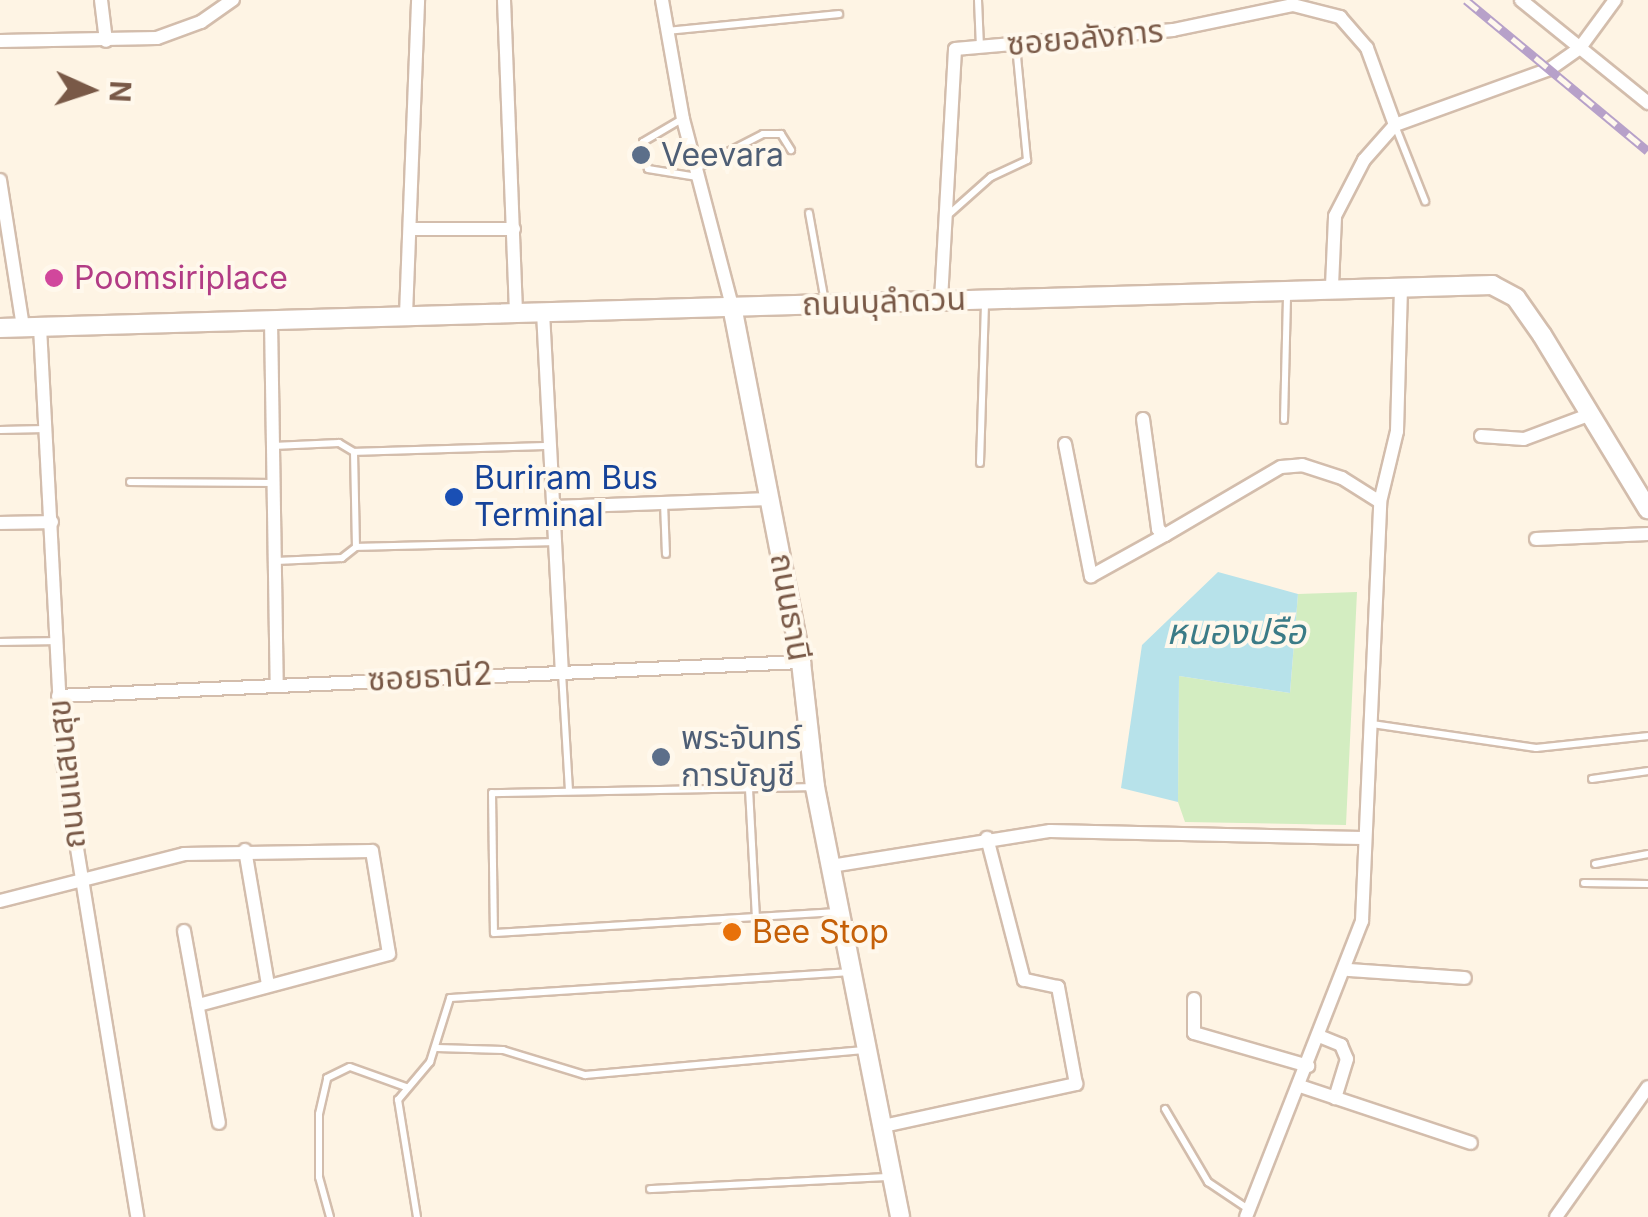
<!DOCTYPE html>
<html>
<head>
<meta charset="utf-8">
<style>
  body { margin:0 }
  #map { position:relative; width:1648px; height:1217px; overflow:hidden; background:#fef4e4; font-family:Inter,"Noto Sans Thai",sans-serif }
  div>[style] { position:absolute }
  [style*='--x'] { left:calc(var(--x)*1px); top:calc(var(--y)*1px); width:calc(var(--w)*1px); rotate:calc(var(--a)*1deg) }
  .green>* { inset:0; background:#d3edc1 }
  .water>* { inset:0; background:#b7e2ea }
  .roads { filter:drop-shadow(2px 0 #d3bdac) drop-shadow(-2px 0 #d3bdac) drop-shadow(0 2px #d3bdac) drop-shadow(0 -2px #d3bdac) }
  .service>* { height:6px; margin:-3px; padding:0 3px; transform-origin:3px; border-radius:3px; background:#fff }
  .minor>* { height:12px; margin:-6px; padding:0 6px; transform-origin:6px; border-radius:6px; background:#fff }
  .tertiary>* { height:18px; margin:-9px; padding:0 9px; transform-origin:9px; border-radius:9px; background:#fff }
  .rail>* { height:9px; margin-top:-4.5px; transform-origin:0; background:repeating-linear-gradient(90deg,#fff8ec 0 15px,#b7a1c9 0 30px); box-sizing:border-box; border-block:2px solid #b7a1c9 }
  .dots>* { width:28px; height:28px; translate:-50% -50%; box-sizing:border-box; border:5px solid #fff8ec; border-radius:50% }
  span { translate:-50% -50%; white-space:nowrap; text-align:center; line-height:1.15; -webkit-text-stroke:8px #fff8ec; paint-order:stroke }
  .street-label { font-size:32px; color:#795947 }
  .service-label { font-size:32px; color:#4e5e75 }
  .left { translate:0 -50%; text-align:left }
  .hotel-label { font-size:32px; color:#b23c85 }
  .transit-label { font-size:32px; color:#164399 }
  .food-label { font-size:32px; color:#c56008 }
  .water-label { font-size:35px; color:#3b7b87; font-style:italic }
  .north { position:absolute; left:40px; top:40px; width:100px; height:100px; -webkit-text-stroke:8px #fff8ec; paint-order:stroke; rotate:93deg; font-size:28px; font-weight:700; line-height:40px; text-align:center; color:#795947 }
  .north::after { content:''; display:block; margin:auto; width:35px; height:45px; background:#795947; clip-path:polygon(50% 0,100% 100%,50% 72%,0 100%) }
</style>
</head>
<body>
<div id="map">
  <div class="green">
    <div style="clip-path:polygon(1357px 592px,1346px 825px,1185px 822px,1178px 802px,1179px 676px,1290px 693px,1298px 594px)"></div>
  </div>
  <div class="water">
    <div style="clip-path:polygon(1218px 572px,1298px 594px,1290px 693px,1179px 676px,1178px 802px,1121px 788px,1142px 645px)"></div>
  </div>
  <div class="roads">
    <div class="service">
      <div style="--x:978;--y:0;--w:47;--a:87.6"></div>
      <div style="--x:667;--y:31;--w:173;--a:-5.6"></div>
      <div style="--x:682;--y:119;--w:45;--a:149.5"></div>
      <div style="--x:643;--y:142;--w:27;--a:80"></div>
      <div style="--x:648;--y:169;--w:50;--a:9.3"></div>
      <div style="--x:1396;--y:128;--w:79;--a:68.3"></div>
      <div style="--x:697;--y:168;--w:74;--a:-27.3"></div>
      <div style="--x:763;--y:134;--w:18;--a:0"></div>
      <div style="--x:781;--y:134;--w:19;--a:58"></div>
      <div style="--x:809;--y:213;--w:90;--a:79.8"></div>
      <div style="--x:947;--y:216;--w:59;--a:-41.6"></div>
      <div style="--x:991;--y:177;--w:40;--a:-25"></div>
      <div style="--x:1027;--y:160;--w:115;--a:-95.5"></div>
      <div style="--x:1284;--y:420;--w:127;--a:-88.6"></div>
      <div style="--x:0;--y:430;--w:45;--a:-1.3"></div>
      <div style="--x:273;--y:446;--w:66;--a:-2.6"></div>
      <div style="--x:339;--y:443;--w:17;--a:31"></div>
      <div style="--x:354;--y:452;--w:95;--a:88.8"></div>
      <div style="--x:356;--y:547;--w:18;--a:142"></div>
      <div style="--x:342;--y:558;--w:66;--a:177.4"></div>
      <div style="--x:354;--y:452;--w:196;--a:-1.8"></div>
      <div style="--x:980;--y:463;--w:163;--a:-88.2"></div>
      <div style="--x:130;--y:482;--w:143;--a:0.4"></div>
      <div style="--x:664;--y:503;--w:51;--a:87.8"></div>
      <div style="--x:356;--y:547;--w:198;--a:-1.4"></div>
      <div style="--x:0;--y:642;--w:58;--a:-1"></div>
      <div style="--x:562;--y:673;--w:118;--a:86.6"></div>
      <div style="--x:1372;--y:724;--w:166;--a:8.3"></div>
      <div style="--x:1536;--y:748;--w:113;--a:-6.1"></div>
      <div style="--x:1592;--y:779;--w:57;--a:-8.1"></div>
      <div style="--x:814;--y:787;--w:322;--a:178.9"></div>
      <div style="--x:492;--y:793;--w:140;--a:89.2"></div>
      <div style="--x:494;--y:933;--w:345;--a:-3.5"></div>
      <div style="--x:749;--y:789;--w:128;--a:86.9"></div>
      <div style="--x:1595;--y:864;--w:54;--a:-10.7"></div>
      <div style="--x:1584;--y:883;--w:64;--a:0.9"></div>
      <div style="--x:437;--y:1048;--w:66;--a:1.7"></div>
      <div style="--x:503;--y:1050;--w:86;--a:17"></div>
      <div style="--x:585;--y:1075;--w:280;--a:-5.1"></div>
      <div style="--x:1165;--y:1109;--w:85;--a:59.5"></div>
      <div style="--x:1208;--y:1182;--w:48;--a:34"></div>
      <div style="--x:650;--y:1189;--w:239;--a:-2.9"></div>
      <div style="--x:330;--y:1217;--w:41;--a:-105.4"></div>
      <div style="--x:319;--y:1177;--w:63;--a:-90"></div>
      <div style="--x:319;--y:1114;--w:37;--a:-77"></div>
      <div style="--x:327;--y:1078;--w:25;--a:-26"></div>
      <div style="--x:350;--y:1067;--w:59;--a:19.7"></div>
      <div style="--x:417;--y:1217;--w:119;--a:-99.2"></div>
      <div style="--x:398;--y:1100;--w:50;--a:-49.9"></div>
      <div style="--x:430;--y:1062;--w:67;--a:-72.6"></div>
      <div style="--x:450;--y:998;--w:399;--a:-3.7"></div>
    </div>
    <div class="minor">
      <div style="--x:101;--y:0;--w:41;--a:83"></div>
      <div style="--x:504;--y:0;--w:313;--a:87.8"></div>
      <div style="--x:662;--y:0;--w:121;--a:80"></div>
      <div style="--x:683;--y:119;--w:193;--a:75.3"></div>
      <div style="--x:1521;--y:0;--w:164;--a:39"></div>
      <div style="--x:0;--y:41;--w:157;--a:-1.1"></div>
      <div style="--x:157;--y:38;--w:47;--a:-20"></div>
      <div style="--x:201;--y:22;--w:39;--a:-35"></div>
      <div style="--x:0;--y:180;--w:149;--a:81.1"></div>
      <div style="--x:410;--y:229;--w:104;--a:0"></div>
      <div style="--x:1332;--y:286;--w:70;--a:-87.5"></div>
      <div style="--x:1335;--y:216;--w:63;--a:-62.6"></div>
      <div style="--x:1364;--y:160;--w:47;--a:-48.5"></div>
      <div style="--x:1395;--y:125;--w:165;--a:-19.9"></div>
      <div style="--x:1550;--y:69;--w:35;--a:-35"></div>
      <div style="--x:1579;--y:49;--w:61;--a:-53.7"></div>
      <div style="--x:941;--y:300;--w:251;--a:-86.8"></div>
      <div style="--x:955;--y:49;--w:219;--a:-5"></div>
      <div style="--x:1173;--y:30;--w:123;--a:-11.8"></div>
      <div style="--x:1293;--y:5;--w:49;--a:14.3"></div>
      <div style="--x:1340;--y:17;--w:41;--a:48.9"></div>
      <div style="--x:1367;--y:48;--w:82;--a:70"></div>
      <div style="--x:543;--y:312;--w:361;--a:87"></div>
      <div style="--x:406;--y:315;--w:315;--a:-87.8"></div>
      <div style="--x:271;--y:320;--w:364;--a:89.1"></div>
      <div style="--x:40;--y:327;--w:437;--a:87"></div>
      <div style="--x:63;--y:763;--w:460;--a:80.7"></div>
      <div style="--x:1143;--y:419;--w:111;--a:82.2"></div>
      <div style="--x:1158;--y:529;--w:9;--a:41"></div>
      <div style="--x:1165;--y:535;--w:134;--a:-30.4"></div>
      <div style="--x:1281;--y:467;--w:21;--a:-5"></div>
      <div style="--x:1302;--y:465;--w:42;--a:18"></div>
      <div style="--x:1342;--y:478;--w:45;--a:32.3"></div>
      <div style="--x:1481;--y:436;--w:43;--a:4"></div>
      <div style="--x:1524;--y:439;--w:72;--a:-20.5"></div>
      <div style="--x:1065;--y:444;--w:135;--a:78.9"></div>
      <div style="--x:1091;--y:576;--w:85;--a:-29"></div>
      <div style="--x:553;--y:507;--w:217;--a:-2.1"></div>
      <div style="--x:0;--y:523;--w:52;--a:-1.1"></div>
      <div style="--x:1536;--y:539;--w:112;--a:-2.6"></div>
      <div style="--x:58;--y:696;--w:744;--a:-2.62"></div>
      <div style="--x:245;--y:850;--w:137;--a:80.3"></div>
      <div style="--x:831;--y:866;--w:222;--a:-9.1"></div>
      <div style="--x:1050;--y:831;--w:313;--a:1.3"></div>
      <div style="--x:0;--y:901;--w:190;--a:-14.3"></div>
      <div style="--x:184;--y:854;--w:188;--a:-0.9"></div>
      <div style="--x:372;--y:851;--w:104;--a:80.6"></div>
      <div style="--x:389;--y:954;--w:198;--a:165"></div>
      <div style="--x:184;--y:931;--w:195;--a:79.7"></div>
      <div style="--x:1348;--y:970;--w:117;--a:3.9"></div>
      <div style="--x:1194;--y:999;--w:34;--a:90"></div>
      <div style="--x:1194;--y:1033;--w:119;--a:16.1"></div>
      <div style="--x:1319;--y:1036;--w:24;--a:22"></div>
      <div style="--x:1341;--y:1045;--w:15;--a:67"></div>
      <div style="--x:1347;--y:1059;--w:41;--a:107.1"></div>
      <div style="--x:1300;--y:1086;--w:180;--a:18.4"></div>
      <div style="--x:883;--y:1126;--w:198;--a:-12.3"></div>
      <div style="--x:1076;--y:1084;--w:99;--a:-100.5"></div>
      <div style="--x:1058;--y:987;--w:35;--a:-168"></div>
      <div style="--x:1024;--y:980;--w:147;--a:-104.6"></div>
      <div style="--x:1246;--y:1217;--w:318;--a:-68.6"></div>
      <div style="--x:1362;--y:921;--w:419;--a:-87.5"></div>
      <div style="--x:1380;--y:502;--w:73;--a:-76.5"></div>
      <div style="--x:1397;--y:431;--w:145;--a:-88.4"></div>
      <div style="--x:1556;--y:1217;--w:159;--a:-54.7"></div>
    </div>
    <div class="tertiary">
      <div style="--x:732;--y:306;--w:363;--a:79"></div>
      <div style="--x:801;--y:662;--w:126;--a:83.6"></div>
      <div style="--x:815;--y:787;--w:438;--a:78.8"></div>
      <div style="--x:0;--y:328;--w:1493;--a:-1.65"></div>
      <div style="--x:1492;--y:285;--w:27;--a:28"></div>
      <div style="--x:1516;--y:298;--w:45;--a:54.9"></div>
      <div style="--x:1542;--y:335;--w:204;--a:58.7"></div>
    </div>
  </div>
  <div class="rail">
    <div style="--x:1466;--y:0;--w:236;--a:39.7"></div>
  </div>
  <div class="dots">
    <div style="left:641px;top:155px;background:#5c6f8a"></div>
    <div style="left:54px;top:278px;background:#d1479c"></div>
    <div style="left:454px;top:497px;background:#1a4fb4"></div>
    <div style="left:661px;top:757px;background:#5c6f8a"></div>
    <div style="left:732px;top:932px;background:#e8710a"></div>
  </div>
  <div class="street-label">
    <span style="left:1085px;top:38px;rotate:-5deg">ซอยอลังการ</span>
    <span style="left:884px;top:302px;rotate:-2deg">ถนนบุลำดวน</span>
    <span style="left:790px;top:607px;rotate:80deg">ถนนธานี</span>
    <span style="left:430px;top:677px;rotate:-3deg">ซอยธานี2</span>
    <span style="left:67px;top:774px;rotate:-96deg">ถนนแสนสุข</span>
  </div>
  <div class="service-label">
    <span class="left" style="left:661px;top:155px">Veevara</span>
    <span class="left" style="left:681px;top:757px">พระจันทร์<br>การบัญชี</span>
  </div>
  <div class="hotel-label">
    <span class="left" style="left:74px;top:278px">Poomsiriplace</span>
  </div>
  <div class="transit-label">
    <span class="left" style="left:474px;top:497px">Buriram Bus<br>Terminal</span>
  </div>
  <div class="food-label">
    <span class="left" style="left:752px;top:932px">Bee Stop</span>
  </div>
  <div class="water-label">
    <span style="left:1236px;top:631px">หนองปรือ</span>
  </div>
  <div class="north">N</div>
</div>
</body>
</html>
